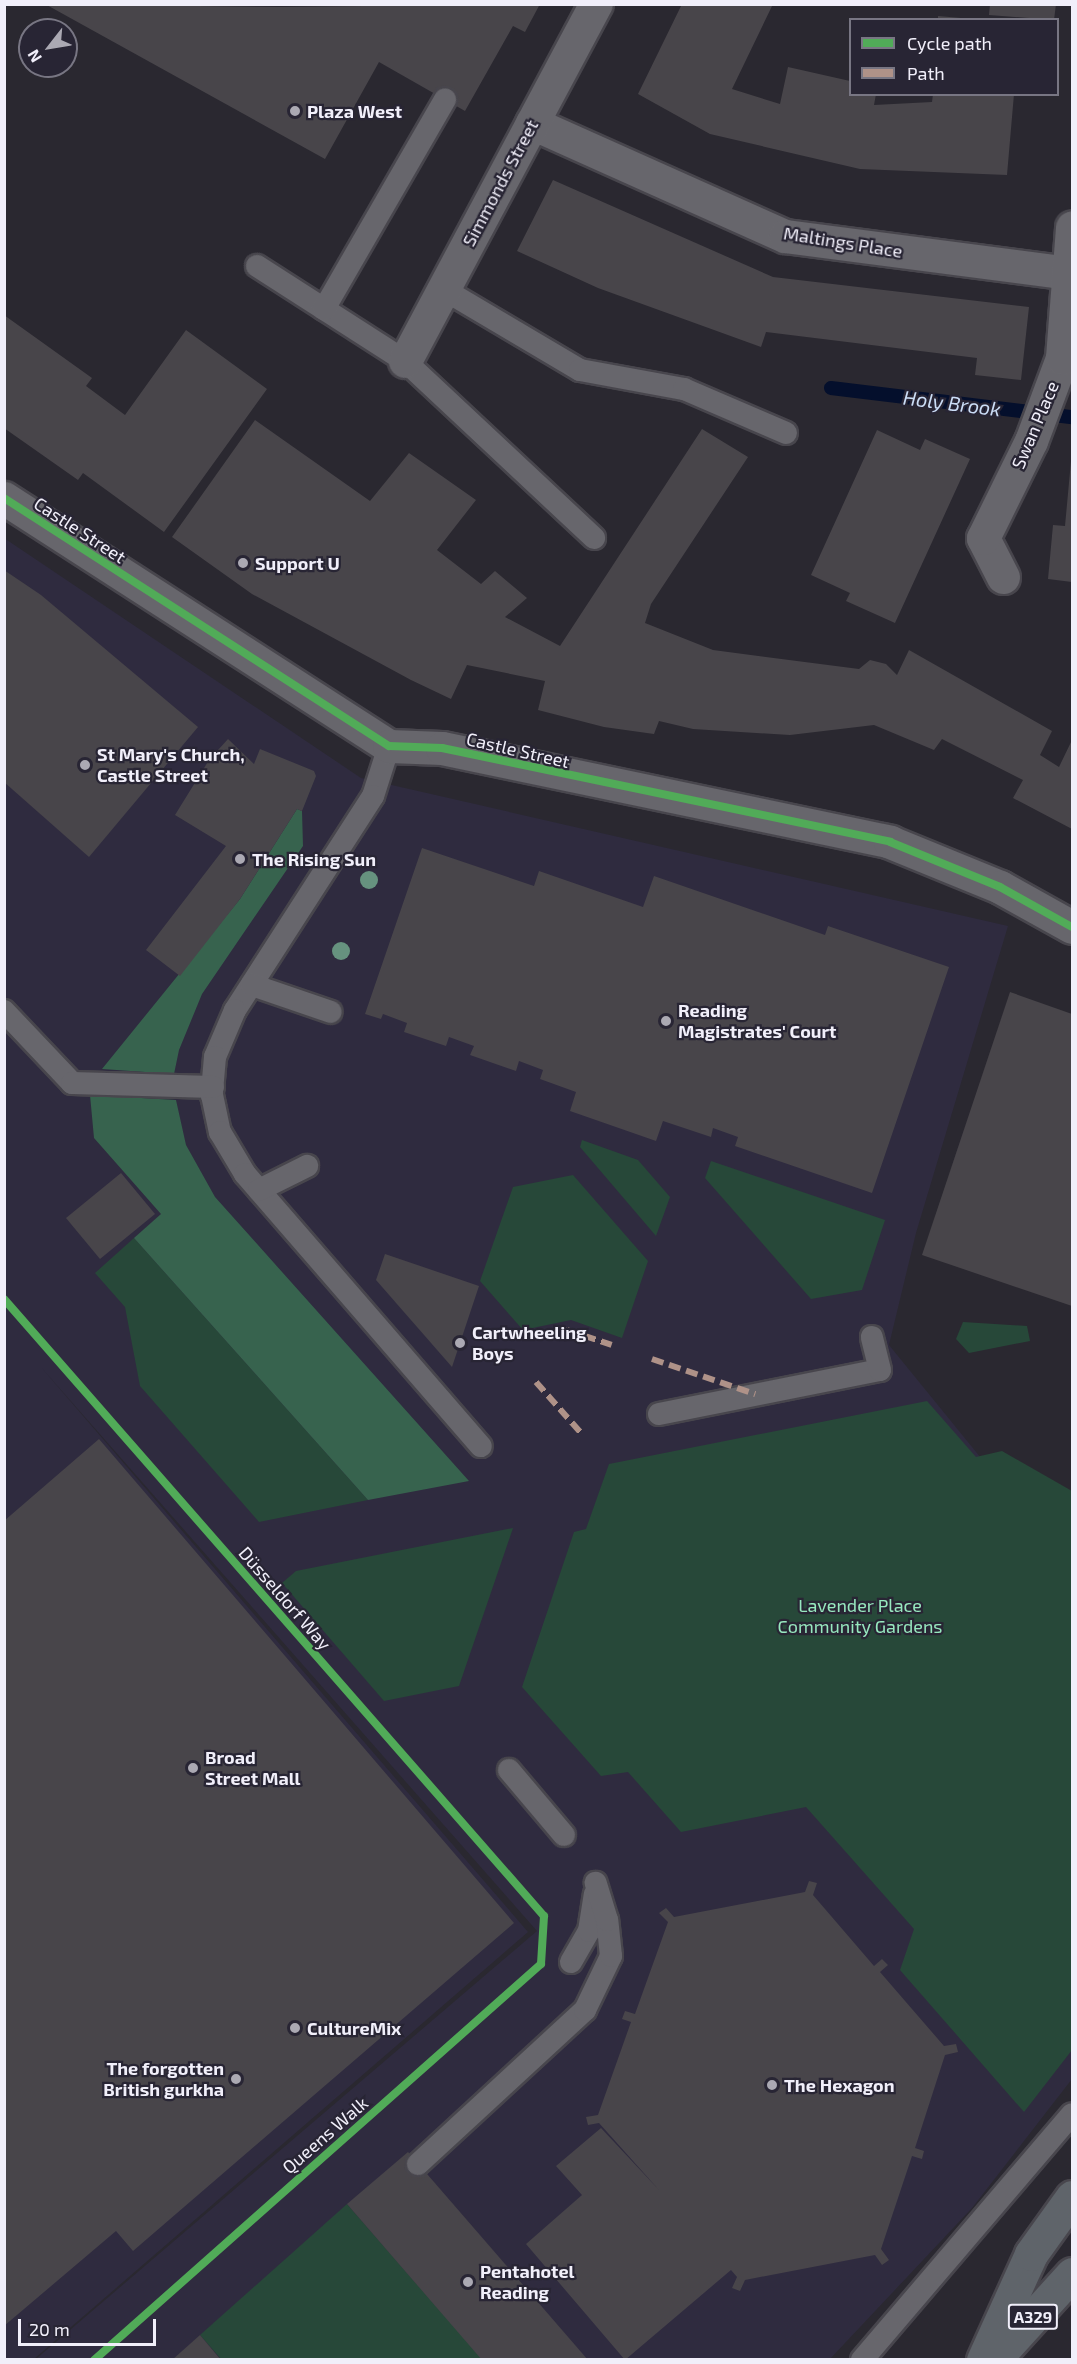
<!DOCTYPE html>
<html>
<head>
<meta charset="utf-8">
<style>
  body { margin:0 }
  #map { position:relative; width:1077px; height:2364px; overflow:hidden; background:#2a2830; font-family:"Exo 2",sans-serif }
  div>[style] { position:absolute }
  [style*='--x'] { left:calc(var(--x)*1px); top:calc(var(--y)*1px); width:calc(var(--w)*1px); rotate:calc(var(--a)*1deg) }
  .built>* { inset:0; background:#2f2b3f }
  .green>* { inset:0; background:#274839 }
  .forest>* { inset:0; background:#37634e }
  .stream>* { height:14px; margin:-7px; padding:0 7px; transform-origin:7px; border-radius:7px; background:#040f2c }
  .building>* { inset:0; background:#48454a }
  .roads { filter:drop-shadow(2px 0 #48464d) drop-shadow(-2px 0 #48464d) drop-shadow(0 2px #48464d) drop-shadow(0 -2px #48464d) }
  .lane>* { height:22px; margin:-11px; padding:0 11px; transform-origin:11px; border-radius:11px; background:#67666c }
  .street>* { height:33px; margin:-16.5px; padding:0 16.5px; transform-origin:16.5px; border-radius:16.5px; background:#67666c }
  .primary>* { height:33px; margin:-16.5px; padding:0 16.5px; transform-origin:16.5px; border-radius:16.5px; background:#5f646a }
  .quiet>* { height:6px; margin-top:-3px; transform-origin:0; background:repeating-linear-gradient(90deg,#af9288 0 12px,transparent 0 18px) }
  .cycleway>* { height:8px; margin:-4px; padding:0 4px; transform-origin:4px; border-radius:4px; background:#51ab58 }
  .trees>* { width:18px; height:18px; margin:-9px; border-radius:50%; background:#66927f }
  .dots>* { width:16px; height:16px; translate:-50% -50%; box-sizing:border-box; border:3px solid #282534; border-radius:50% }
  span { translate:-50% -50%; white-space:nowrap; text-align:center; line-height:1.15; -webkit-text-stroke:4.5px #282534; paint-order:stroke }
  .shield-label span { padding:2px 4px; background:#282534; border:2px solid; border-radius:4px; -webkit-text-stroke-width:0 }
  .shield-label { font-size:16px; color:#f1effa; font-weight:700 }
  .poi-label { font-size:18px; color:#f1effa; font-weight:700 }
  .left { translate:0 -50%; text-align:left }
  .right { translate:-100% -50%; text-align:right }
  .street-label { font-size:18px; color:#f1effa }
  .park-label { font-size:18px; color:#97e8bf }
  .water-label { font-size:20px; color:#cbddf6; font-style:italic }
  .frame { position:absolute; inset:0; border:6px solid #f1effa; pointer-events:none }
  .legend { position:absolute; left:849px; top:18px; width:210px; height:78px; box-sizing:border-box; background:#282534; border:2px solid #787683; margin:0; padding:8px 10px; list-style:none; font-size:18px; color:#f1effa }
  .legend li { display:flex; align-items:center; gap:12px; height:30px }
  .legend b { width:30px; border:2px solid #787683 }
  .north { position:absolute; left:18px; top:18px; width:60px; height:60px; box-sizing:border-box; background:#282534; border:2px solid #787683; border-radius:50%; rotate:239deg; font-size:16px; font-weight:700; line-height:24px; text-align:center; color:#f1effa }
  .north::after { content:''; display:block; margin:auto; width:21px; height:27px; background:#aba9b3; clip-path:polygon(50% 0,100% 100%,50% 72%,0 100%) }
  .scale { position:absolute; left:18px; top:2319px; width:138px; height:27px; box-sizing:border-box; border:3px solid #f1effa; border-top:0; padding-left:8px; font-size:18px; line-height:21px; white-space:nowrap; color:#f1effa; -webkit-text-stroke:4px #282534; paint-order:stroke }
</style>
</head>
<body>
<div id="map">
  <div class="built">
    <div style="clip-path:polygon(4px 538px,361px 778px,1008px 926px,916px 1233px,889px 1345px,1072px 1570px,1072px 2079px,972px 2208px,830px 2359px,36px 2359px,537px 1931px,40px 1366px,528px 1932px,34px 2359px,5px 2359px)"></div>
  </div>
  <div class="green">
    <div style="clip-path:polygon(582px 1140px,638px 1160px,670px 1197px,656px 1236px,580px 1147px)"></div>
    <div style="clip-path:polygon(711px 1161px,885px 1220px,862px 1290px,811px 1299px,705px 1178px)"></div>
    <div style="clip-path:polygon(573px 1175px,648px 1261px,622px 1338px,571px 1320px,523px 1330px,480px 1281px,513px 1187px)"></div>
    <div style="clip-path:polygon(134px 1238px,368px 1500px,259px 1522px,140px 1386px,125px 1307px,95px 1273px)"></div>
    <div style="clip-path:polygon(963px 1322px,1027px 1326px,1030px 1341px,969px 1353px,956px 1339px)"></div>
    <div style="clip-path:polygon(927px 1401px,976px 1457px,1002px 1451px,1072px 1491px,1072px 2050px,1024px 2112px,900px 1970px,914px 1929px,806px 1807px,681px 1832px,628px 1772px,601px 1776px,522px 1687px,574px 1532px,586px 1529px,609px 1464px)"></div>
    <div style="clip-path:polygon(513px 1528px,459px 1686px,384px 1701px,282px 1583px,296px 1571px)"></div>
    <div style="clip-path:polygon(347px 2204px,482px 2359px,221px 2359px,200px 2335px)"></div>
  </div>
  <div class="forest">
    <div style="clip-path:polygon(297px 809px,302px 811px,303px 846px,202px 994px,179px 1050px,174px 1074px,102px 1069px,240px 899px)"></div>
    <div style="clip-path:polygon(90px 1095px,176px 1100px,186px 1145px,215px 1197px,469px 1481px,368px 1500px,134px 1238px,161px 1214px,94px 1138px)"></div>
  </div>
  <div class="stream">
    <div style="--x:831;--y:388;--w:243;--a:6.9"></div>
  </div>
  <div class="building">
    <div style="clip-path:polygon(45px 4px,280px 7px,540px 4px,525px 32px,513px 26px,465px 111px,379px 62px,325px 159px)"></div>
    <div style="clip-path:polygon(682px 4px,773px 4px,732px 89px,780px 104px,788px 67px,850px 81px,850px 94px,876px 94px,874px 105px,932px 102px,933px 94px,1014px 94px,1007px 175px,860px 169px,710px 134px,638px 94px)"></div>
    <div style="clip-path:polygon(990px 4px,1056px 4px,1054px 20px,989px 15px)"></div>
    <div style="clip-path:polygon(938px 16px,961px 18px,960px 20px,938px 20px)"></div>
    <div style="clip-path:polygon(553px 180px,773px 277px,1029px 307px,1021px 380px,975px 375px,977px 358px,766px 332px,761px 347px,598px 288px,517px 251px)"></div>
    <div style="clip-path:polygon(4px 315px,92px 378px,86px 386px,125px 415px,186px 330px,267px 389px,164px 532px,83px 473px,78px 480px,4px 428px)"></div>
    <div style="clip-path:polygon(255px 420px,370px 501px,409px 453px,476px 500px,437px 550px,481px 584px,495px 571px,527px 598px,505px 617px,560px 646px,702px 429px,748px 457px,651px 604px,645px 623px,713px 650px,859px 669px,870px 660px,886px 664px,897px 675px,909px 650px,1052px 731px,1040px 755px,1059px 767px,1072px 740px,1072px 829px,1013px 798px,1023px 780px,942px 739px,934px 750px,874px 725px,790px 735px,693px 729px,659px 721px,654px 734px,604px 727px,538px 710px,545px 681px,467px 665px,451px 699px,411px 680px,252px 594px,172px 537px)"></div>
    <div style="clip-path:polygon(877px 430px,920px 450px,925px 439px,970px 459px,895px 623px,846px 601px,850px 593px,811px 575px)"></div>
    <div style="clip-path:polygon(1071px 461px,1072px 461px,1072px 582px,1048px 579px,1053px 525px,1065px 526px)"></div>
    <div style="clip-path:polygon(4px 570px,41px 595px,198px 727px,89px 857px,4px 782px)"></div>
    <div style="clip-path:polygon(228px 739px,254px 764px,260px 749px,314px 771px,316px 776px,302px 811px,297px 809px,240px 899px,180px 976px,146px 950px,226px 846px,175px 815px,209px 760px)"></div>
    <div style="clip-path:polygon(422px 848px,534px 886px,539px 871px,643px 907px,654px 876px,825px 935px,828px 926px,949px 967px,872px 1193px,735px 1146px,738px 1137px,713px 1128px,711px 1137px,663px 1121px,656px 1141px,570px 1111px,576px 1092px,540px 1079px,543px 1070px,519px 1061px,516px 1071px,470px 1055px,474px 1046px,449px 1037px,446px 1046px,404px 1032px,407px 1023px,383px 1014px,381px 1019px,365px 1014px)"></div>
    <div style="clip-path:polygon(1010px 992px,1072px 1014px,1072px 1306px,922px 1255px)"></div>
    <div style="clip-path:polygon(121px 1173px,155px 1214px,100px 1259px,66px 1218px)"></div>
    <div style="clip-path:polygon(385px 1254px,479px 1286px,452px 1367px,376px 1280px)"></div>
    <div style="clip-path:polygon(99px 1439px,514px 1923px,133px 2251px,116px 2231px,4px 2326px,4px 1521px)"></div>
    <div style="clip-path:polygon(809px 1881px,817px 1883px,813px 1895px,874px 1966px,882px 1959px,888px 1965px,880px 1972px,944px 2046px,956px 2044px,958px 2052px,945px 2055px,915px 2148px,924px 2151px,922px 2159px,912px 2156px,881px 2249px,889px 2260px,882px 2265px,875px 2255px,745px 2280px,740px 2291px,732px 2288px,737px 2277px,731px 2270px,625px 2360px,526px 2244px,582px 2195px,556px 2166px,601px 2128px,659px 2190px,599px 2123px,588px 2125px,586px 2117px,598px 2115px,631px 2022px,622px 2019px,625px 2011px,635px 2014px,668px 1922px,659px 1913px,666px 1908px,674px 1917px,805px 1892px)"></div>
    <div style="clip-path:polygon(408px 2152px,588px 2360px,482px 2360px,347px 2204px)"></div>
    <div style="clip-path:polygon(200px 2335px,221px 2360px,172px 2360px)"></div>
  </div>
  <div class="roads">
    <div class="lane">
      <div style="--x:257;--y:266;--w:176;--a:32.7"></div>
      <div style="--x:405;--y:361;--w:259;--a:43.1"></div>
      <div style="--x:443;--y:289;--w:159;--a:30.6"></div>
      <div style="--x:580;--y:370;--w:106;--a:10.4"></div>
      <div style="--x:684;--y:389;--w:111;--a:23.3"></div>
      <div style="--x:324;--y:309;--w:242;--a:-60"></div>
      <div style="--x:389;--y:746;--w:52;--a:107.7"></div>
      <div style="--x:373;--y:796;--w:255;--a:122.8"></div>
      <div style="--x:235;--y:1010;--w:51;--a:113.1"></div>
      <div style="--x:215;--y:1057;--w:38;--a:95"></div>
      <div style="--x:212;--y:1095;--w:38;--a:78"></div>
      <div style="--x:220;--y:1132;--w:49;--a:59.2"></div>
      <div style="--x:245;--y:1174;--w:360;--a:49.1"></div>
      <div style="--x:252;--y:985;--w:83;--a:18.9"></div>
      <div style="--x:4;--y:1011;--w:99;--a:46.6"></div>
      <div style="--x:72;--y:1083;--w:141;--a:1.6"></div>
      <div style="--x:259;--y:1190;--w:54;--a:-26.6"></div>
      <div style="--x:659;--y:1414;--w:225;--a:-11.3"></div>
      <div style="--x:880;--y:1370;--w:34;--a:-104"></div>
      <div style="--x:509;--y:1770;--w:85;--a:49.8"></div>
      <div style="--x:571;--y:1962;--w:36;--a:-60"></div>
      <div style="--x:589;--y:1931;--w:37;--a:-81"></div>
      <div style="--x:418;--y:2164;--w:227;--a:-42.7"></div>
      <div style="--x:585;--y:2010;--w:60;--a:-64.3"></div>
      <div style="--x:611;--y:1956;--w:36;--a:-96"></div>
      <div style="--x:607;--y:1920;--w:39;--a:-107"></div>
      <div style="--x:862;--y:2360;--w:323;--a:-49.5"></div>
    </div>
    <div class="street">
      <div style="--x:532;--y:123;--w:277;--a:24.1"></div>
      <div style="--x:785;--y:236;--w:285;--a:7.4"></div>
      <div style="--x:405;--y:361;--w:405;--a:-61.9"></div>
      <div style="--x:4;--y:498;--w:458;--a:32.8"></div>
      <div style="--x:389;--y:746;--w:53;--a:2.2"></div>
      <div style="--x:442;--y:748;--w:458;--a:11.8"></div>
      <div style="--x:890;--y:842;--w:119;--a:22.2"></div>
      <div style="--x:1000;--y:887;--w:82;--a:29.1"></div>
      <div style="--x:1003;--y:577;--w:44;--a:-117.1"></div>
      <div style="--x:983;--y:538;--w:108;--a:-63.7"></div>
      <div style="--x:1031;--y:441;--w:89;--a:-69.5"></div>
      <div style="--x:1062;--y:358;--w:131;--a:-85.6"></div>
    </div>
    <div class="primary">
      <div style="--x:983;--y:2360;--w:116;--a:-65.6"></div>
      <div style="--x:1031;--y:2254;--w:70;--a:-54.3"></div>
      <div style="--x:994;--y:2360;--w:116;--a:-47.8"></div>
    </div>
  </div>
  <div class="quiet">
    <div style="--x:530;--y:1338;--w:38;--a:-12"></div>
    <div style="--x:567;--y:1330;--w:47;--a:18.4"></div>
    <div style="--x:652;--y:1359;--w:109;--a:18.8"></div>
    <div style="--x:536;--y:1382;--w:69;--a:48.5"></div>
  </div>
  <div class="cycleway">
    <div style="--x:4;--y:498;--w:458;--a:32.8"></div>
    <div style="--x:389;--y:746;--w:53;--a:2.2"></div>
    <div style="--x:442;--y:748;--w:458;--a:11.8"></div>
    <div style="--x:890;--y:842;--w:119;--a:22.2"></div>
    <div style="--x:1000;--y:887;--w:82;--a:29.1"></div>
    <div style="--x:4;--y:1299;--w:820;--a:48.81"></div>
    <div style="--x:544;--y:1916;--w:48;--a:93.6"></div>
    <div style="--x:541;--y:1964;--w:597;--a:138.46"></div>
  </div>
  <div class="trees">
    <div style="left:369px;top:880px"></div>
    <div style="left:341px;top:951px"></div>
  </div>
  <div class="dots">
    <div style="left:295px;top:111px;background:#aba9b3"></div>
    <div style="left:243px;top:563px;background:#aba9b3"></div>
    <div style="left:85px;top:765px;background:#aba9b3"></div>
    <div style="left:240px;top:859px;background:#aba9b3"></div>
    <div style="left:666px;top:1021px;background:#aba9b3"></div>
    <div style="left:460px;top:1343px;background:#aba9b3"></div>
    <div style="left:193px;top:1768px;background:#aba9b3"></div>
    <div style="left:295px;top:2028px;background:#aba9b3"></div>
    <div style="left:236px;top:2079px;background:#aba9b3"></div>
    <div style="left:772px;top:2085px;background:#aba9b3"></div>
    <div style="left:468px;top:2282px;background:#aba9b3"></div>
  </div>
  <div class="shield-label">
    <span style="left:1033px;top:2317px">A329</span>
  </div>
  <div class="poi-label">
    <span class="left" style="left:307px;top:111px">Plaza West</span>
    <span class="left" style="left:255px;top:563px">Support U</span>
    <span class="left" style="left:97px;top:765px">St Mary's Church,<br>Castle Street</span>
    <span class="left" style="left:252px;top:859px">The Rising Sun</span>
    <span class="left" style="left:678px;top:1021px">Reading<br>Magistrates' Court</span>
    <span class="left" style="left:472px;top:1343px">Cartwheeling<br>Boys</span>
    <span class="left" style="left:205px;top:1768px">Broad<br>Street Mall</span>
    <span class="left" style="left:307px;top:2028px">CultureMix</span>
    <span class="right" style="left:224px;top:2079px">The forgotten<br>British gurkha</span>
    <span class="left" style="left:784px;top:2085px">The Hexagon</span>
    <span class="left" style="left:480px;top:2282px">Pentahotel<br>Reading</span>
  </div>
  <div class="street-label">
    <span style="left:500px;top:183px;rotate:-62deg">Simmonds Street</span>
    <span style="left:843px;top:242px;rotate:9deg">Maltings Place</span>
    <span style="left:1035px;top:425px;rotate:-67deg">Swan Place</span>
    <span style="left:80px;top:530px;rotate:33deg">Castle Street</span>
    <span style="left:518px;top:750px;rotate:13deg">Castle Street</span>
    <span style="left:285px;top:1598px;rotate:49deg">Düsseldorf Way</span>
    <span style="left:325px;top:2135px;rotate:-41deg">Queens Walk</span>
  </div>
  <div class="park-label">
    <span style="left:860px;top:1616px">Lavender Place<br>Community Gardens</span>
  </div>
  <div class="water-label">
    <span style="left:952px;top:403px;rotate:7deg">Holy Brook</span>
  </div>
  <div class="frame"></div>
  <ul class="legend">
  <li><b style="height:8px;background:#51ab58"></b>Cycle path</li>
  <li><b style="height:8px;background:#af9288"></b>Path</li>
  </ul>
  <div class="north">N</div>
  <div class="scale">20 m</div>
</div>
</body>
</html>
